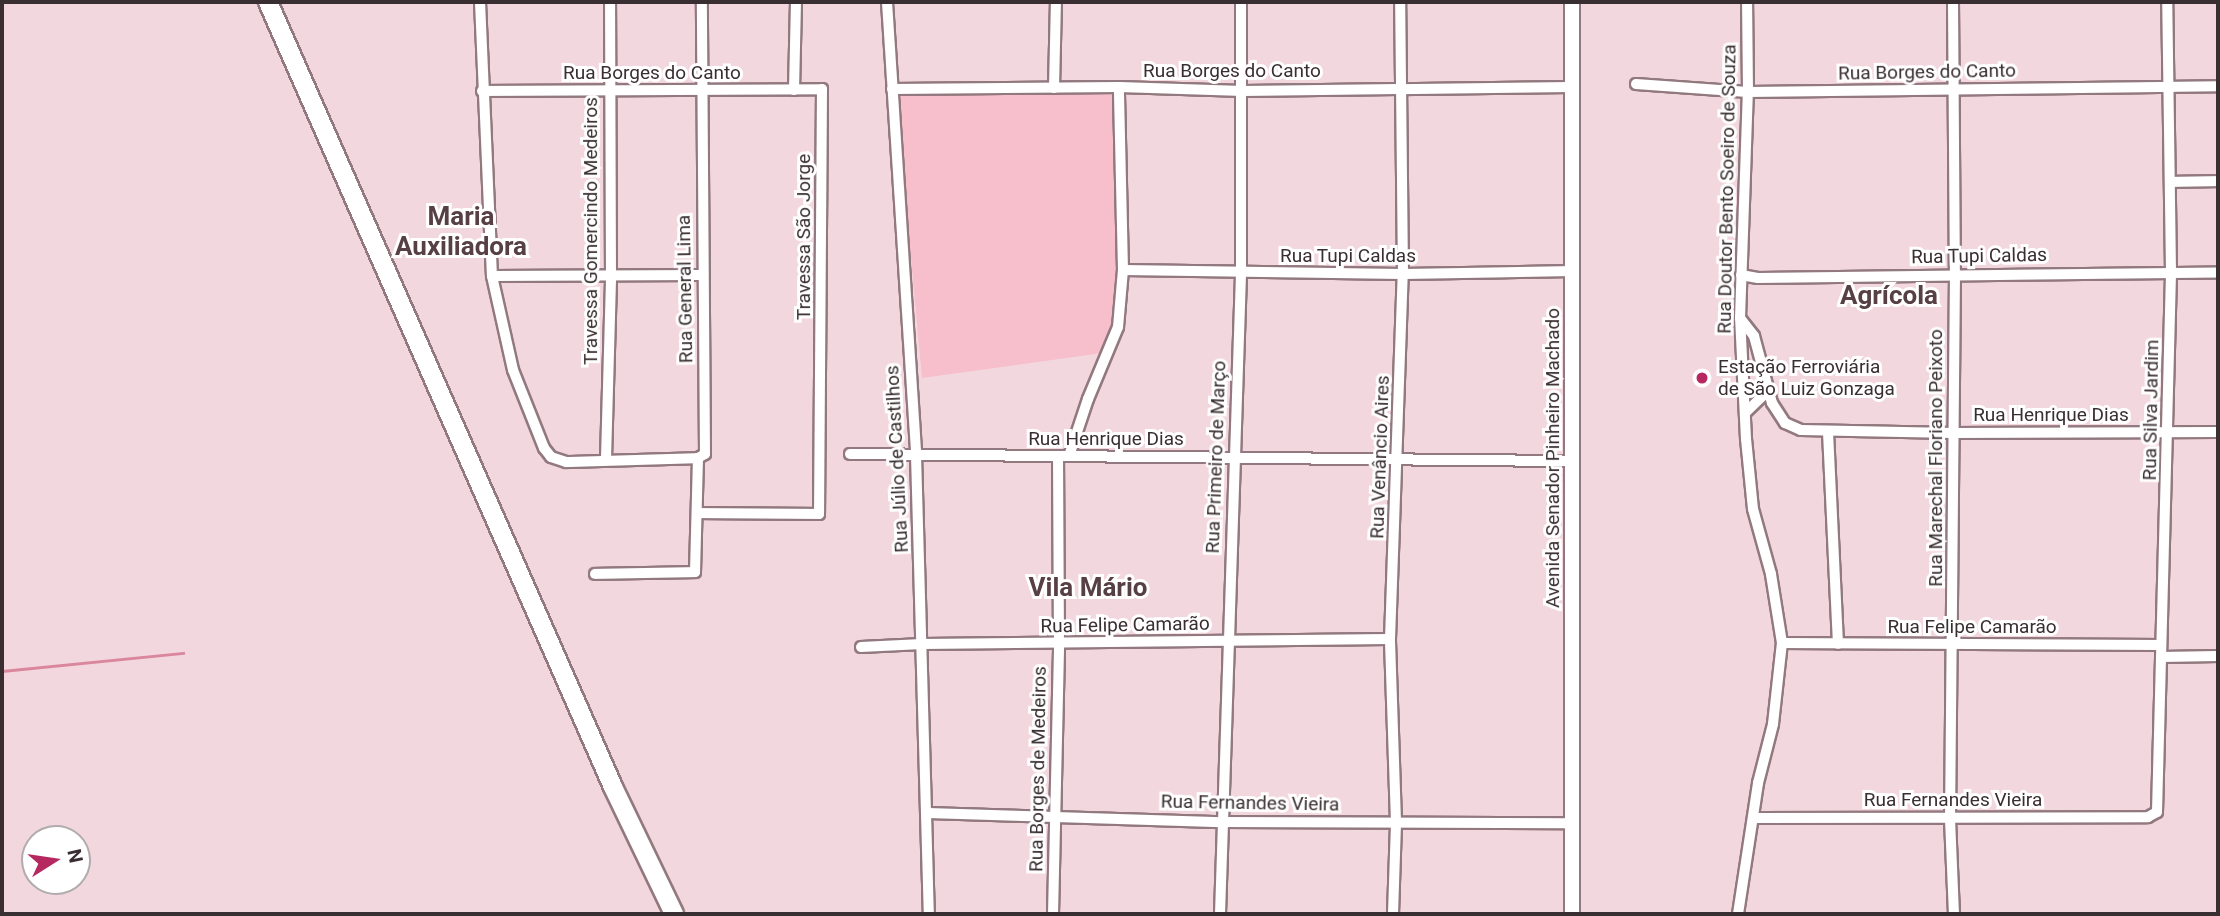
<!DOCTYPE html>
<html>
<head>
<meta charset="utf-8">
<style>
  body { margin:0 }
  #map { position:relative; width:2220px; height:916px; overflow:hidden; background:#f3d7de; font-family:Roboto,sans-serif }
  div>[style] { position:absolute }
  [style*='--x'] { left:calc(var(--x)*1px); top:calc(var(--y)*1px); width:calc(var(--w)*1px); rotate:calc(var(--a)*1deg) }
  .green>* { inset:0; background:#f7becc }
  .stream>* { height:2.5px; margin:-1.25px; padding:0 1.25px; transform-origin:1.25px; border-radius:1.25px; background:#da879e }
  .roads { filter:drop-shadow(2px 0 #92797f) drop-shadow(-2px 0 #92797f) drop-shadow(0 2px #92797f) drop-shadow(0 -2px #92797f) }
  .street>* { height:10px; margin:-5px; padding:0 5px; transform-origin:5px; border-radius:5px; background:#fff }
  .secondary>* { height:14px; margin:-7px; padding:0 7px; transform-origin:7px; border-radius:7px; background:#fff }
  .highway>* { height:18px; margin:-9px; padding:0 9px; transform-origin:9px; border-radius:9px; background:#fff }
  .dots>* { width:19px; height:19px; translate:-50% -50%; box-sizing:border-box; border:4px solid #fff; border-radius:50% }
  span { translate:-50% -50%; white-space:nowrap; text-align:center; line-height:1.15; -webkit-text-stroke:6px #fff; paint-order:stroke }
  .street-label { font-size:19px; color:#392e31 }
  .poi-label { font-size:19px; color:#392e31 }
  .left { translate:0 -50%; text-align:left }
  .district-label { font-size:26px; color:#564045; font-weight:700 }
  .frame { position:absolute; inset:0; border:4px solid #392e31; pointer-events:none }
  .north { position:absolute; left:21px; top:825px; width:70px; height:70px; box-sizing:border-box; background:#fff; border:2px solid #b0abad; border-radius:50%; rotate:78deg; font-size:19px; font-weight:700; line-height:28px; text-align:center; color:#392e31 }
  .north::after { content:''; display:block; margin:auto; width:24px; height:32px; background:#b52960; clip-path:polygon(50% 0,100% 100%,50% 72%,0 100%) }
</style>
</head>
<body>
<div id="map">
  <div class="green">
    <div style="clip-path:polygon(1117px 89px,1122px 271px,1116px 328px,1102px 353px,922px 378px,896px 93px)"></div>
  </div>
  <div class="stream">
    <div style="--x:2;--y:671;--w:182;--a:-5.7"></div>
  </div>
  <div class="roads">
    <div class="street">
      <div style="--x:480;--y:2;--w:274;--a:87.5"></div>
      <div style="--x:492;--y:276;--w:96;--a:77.4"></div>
      <div style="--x:513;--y:370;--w:84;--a:68.3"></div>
      <div style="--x:544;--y:448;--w:11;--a:52"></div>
      <div style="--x:551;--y:457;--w:16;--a:18"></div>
      <div style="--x:566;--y:462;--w:132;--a:-1.7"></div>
      <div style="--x:887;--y:2;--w:454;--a:86.3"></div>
      <div style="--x:916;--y:455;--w:459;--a:88.4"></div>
      <div style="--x:1953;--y:2;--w:271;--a:89.6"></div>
      <div style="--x:1955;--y:273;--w:546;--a:90.52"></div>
      <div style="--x:1950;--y:819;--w:95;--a:87.6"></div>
      <div style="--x:1636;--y:84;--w:112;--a:4.1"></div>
      <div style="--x:1748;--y:92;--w:470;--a:-0.7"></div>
      <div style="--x:1054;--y:88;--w:86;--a:-88.7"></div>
      <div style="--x:892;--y:89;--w:227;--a:-0.5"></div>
      <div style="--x:1119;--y:87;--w:124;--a:1.8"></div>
      <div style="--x:1243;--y:91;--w:328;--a:-0.7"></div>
      <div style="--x:794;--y:90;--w:88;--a:-88.7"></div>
      <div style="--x:482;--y:91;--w:340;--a:-0.3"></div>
      <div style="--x:822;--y:89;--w:425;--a:90.4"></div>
      <div style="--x:819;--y:514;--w:122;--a:-179.5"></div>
      <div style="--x:2171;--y:182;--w:47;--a:-1.2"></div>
      <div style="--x:1123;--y:270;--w:280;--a:0.8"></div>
      <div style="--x:1403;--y:274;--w:170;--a:-1"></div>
      <div style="--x:1741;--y:275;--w:17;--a:10"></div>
      <div style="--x:1758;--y:278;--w:460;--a:-0.7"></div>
      <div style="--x:492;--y:276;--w:209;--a:-0.3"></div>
      <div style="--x:1740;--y:318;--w:23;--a:52"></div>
      <div style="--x:1754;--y:336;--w:69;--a:75"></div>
      <div style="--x:1772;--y:403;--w:24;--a:57"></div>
      <div style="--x:1785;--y:423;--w:17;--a:24"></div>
      <div style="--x:1801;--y:430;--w:152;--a:1.1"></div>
      <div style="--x:1953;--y:433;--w:265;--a:-0.2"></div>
      <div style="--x:1745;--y:413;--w:32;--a:-44"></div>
      <div style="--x:1828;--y:432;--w:212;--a:87.3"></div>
      <div style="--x:850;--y:454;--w:721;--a:0.56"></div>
      <div style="--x:1069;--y:456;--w:60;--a:-71.6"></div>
      <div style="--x:1088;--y:399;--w:78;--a:-67.4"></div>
      <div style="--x:1118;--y:327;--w:57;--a:-85"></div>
      <div style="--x:1123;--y:270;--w:183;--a:-91.3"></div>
      <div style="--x:606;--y:459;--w:182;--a:-88.4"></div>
      <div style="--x:611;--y:277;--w:275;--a:-90.2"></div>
      <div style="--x:595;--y:574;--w:100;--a:-1.1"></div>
      <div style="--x:695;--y:572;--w:114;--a:-88.5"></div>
      <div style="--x:698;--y:458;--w:8;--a:-30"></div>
      <div style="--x:705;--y:454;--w:452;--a:-90.4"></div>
      <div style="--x:1782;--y:643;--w:379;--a:0.3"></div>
      <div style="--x:861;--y:647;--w:61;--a:-2.8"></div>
      <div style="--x:922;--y:644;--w:468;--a:-0.6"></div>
      <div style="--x:2161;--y:657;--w:57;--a:-1"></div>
      <div style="--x:928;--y:813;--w:294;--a:1.8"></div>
      <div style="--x:1222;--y:822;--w:350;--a:0.2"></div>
      <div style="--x:1753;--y:818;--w:395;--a:-0.1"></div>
      <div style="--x:2148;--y:817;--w:10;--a:-29"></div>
      <div style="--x:2157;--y:812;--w:540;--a:-88.51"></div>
      <div style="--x:2171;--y:272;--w:270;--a:-90.8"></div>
      <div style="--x:1053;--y:914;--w:269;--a:-88.7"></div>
      <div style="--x:1059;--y:645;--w:189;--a:-90.3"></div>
      <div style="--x:1220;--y:914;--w:641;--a:-88.12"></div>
      <div style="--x:1241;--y:273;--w:271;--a:-90"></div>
      <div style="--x:1393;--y:914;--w:92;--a:-88.1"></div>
      <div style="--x:1396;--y:822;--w:183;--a:-91.9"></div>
      <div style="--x:1390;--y:639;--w:365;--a:-88"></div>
      <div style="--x:1403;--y:274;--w:272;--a:-90.6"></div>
      <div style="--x:1738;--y:914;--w:133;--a:-81.3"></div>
      <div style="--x:1758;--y:783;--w:61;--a:-75.7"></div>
      <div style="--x:1773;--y:724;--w:81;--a:-83.7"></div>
      <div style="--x:1782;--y:643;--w:70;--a:-99.1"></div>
      <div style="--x:1771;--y:574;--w:67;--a:-105.5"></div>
      <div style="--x:1753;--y:509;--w:70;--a:-95.7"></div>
      <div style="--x:1746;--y:439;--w:121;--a:-92.8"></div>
      <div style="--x:1740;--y:318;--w:226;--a:-88"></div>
      <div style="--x:1748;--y:92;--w:90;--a:-90.6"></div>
    </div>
    <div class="secondary">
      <div style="--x:1572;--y:2;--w:912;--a:90"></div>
    </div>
    <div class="highway">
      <div style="--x:268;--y:2;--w:857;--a:66.27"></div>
      <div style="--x:613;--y:787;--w:141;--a:64.3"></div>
    </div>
  </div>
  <div class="dots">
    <div style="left:1702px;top:378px;background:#b52960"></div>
  </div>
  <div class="street-label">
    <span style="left:1232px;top:71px">Rua Borges do Canto</span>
    <span style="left:1927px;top:72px;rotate:-1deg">Rua Borges do Canto</span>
    <span style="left:652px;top:73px">Rua Borges do Canto</span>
    <span style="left:1727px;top:189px;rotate:-89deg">Rua Doutor Bento Soeiro de Souza</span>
    <span style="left:591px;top:231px;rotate:-90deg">Travessa Gomercindo Medeiros</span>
    <span style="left:804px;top:237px;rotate:-90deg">Travessa São Jorge</span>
    <span style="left:1348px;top:256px">Rua Tupi Caldas</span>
    <span style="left:1979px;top:256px;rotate:-1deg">Rua Tupi Caldas</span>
    <span style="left:685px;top:289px;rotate:-91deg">Rua General Lima</span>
    <span style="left:2151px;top:410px;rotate:-89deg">Rua Silva Jardim</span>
    <span style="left:2051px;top:415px">Rua Henrique Dias</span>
    <span style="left:1106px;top:439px">Rua Henrique Dias</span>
    <span style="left:1216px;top:457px;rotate:-88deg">Rua Primeiro de Março</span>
    <span style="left:1380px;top:457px;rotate:-88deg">Rua Venâncio Aires</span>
    <span style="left:1553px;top:458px;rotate:-90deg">Avenida Senador Pinheiro Machado</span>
    <span style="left:1936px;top:458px;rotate:-90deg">Rua Marechal Floriano Peixoto</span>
    <span style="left:897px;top:459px;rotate:-93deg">Rua Júlio de Castilhos</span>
    <span style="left:1125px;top:625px;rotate:-1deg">Rua Felipe Camarão</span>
    <span style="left:1972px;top:627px">Rua Felipe Camarão</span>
    <span style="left:1038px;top:769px;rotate:-89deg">Rua Borges de Medeiros</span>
    <span style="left:1953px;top:800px">Rua Fernandes Vieira</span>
    <span style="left:1250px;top:803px;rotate:1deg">Rua Fernandes Vieira</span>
  </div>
  <div class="poi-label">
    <span class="left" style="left:1718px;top:378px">Estação Ferroviária<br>de São Luiz Gonzaga</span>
  </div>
  <div class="district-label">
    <span style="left:461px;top:232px">Maria<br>Auxiliadora</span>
    <span style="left:1889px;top:296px">Agrícola</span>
    <span style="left:1088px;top:588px">Vila Mário</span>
  </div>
  <div class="frame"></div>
  <div class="north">N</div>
</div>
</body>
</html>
